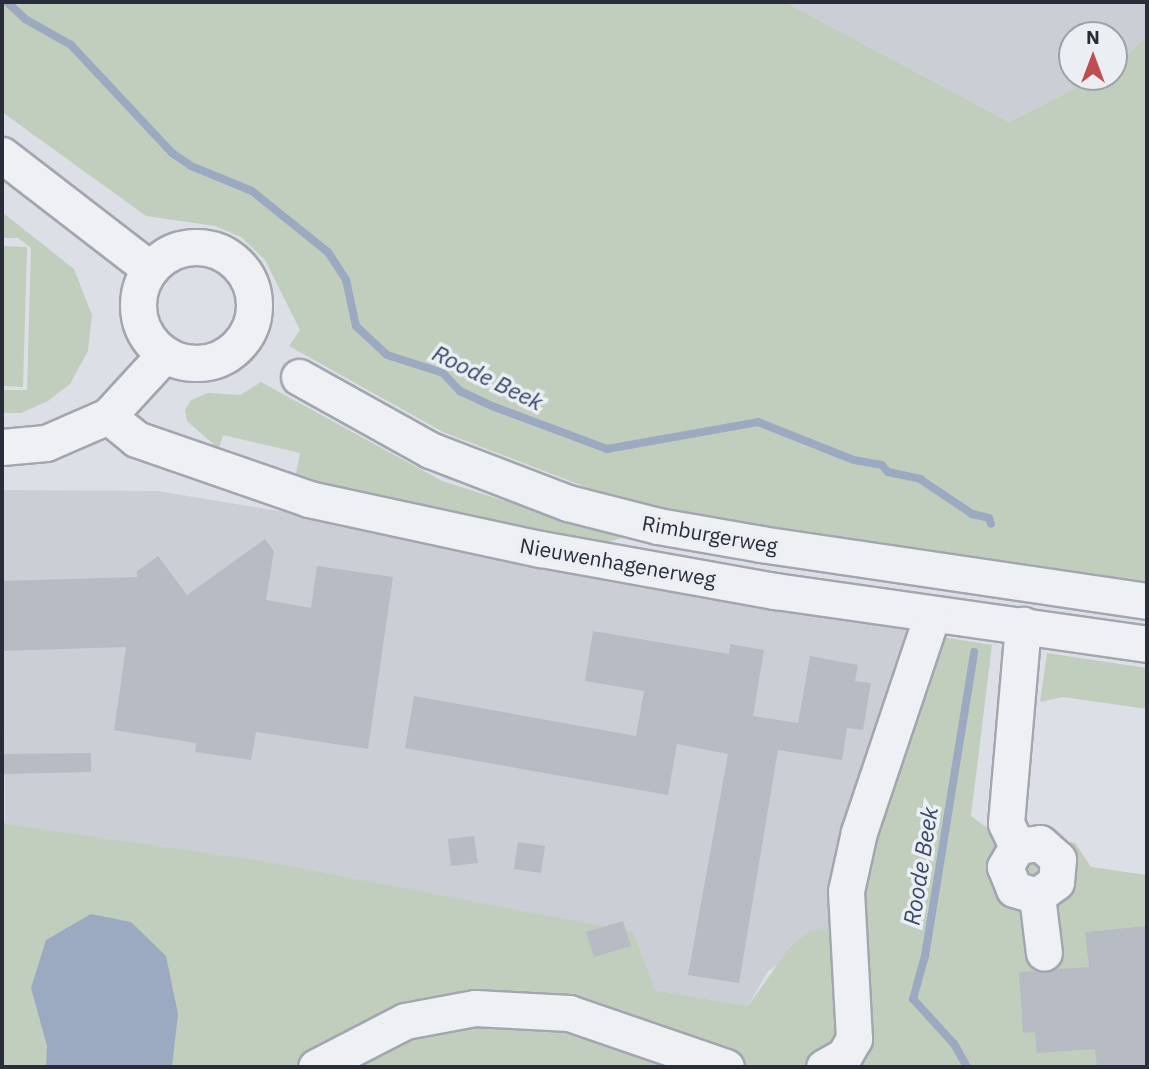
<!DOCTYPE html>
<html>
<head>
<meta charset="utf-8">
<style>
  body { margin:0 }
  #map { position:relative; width:1149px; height:1069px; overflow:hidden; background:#dcdfe5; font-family:"IBM Plex Sans",sans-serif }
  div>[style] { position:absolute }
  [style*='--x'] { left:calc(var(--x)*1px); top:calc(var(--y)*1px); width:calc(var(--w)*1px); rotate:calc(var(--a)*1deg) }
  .built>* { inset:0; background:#cbced5 }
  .green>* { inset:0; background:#c1cebe }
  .water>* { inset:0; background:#9baac1 }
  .stream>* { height:8px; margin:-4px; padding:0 4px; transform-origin:4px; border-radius:4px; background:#9baac1 }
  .building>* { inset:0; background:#b7bbc4 }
  .roads { filter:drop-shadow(2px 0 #a2a6ae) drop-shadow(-2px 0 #a2a6ae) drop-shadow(0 2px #a2a6ae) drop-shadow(0 -2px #a2a6ae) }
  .minor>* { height:35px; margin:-17.5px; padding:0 17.5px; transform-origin:17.5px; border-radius:17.5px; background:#eef0f4 }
  .minor>.ring { margin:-17.5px; padding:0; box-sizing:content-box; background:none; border:35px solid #eef0f4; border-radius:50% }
  span { translate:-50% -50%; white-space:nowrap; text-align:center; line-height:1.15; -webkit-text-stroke:7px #ebeef3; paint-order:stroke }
  .street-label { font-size:21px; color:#282d39 }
  .water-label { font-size:23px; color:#374869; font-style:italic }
  .frame { position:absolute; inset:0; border:4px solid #282d39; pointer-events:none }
  .north { position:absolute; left:1058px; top:21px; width:70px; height:70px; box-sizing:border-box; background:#ebeef3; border:2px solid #9da1a9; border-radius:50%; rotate:0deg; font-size:19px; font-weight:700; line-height:28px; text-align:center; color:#282d39 }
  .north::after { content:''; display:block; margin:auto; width:24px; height:32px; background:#be4d54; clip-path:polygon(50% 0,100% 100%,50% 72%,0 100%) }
</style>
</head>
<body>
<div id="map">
  <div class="built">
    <div style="clip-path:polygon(785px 2px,1147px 2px,1147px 40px,1114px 69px,1114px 35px,1072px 35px,1072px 77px,1098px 77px,1009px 122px)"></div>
    <div style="clip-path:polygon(2px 490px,157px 491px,334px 520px,936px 636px,844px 925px,768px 971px,748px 1006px,655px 990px,5px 824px)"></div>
  </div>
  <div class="green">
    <div style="clip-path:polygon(2px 2px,785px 2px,1009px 122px,1098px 77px,1114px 77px,1114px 69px,1147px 36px,1147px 583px,778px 532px,619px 500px,443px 432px,289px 346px,300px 330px,265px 260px,241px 237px,215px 226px,146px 216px,2px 112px)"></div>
    <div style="clip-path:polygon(2px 212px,74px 269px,92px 315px,88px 351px,70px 384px,48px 401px,21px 413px,2px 413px,2px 390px,27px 390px,31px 248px,18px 238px,2px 238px)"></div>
    <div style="clip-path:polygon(2px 246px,27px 247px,23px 387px,2px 386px)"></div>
    <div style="clip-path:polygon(261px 382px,442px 481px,622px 538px,597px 545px,295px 478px,300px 453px,223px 435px,219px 449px,187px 421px,185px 410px,191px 400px,208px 393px,240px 395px)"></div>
    <div style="clip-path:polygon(936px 636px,992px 645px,971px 816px,986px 827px,1075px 843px,1091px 867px,1147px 875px,1147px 1067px,2px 1067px,2px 814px,5px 824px,263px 861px,633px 932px,655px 990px,748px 1006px,790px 947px,808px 932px,844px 925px)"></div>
    <div style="clip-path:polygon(1047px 653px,1147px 668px,1147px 709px,1063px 697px,1040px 702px)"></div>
  </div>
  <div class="water">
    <div style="clip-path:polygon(91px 914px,131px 922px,166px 956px,178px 1014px,172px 1067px,46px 1067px,47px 1046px,31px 988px,46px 940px)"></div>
  </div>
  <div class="stream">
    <div style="--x:7;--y:2;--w:25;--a:43"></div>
    <div style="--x:25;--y:19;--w:53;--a:29.5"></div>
    <div style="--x:71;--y:45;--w:148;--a:46.9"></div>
    <div style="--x:172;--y:153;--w:23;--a:34"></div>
    <div style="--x:191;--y:166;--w:66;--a:22.3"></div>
    <div style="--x:252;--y:191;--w:97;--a:38.8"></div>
    <div style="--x:328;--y:252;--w:33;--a:57"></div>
    <div style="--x:346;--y:280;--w:47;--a:77.7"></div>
    <div style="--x:356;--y:326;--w:42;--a:43.1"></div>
    <div style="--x:387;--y:355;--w:59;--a:17.8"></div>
    <div style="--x:443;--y:373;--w:25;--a:47"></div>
    <div style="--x:460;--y:391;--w:35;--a:25"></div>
    <div style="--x:492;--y:406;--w:123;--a:20.5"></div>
    <div style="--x:607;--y:449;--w:153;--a:-10.1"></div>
    <div style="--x:758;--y:422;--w:103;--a:21.6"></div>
    <div style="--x:854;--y:460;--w:28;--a:10"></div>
    <div style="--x:882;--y:465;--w:9;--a:49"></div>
    <div style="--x:888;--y:472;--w:33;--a:12"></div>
    <div style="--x:920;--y:479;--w:63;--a:33.9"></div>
    <div style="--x:972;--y:514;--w:17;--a:13"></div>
    <div style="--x:989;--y:518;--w:6;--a:72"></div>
    <div style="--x:967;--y:1067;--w:26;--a:-119"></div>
    <div style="--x:954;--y:1044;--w:61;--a:-132.3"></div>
    <div style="--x:913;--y:999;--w:45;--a:-74.4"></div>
    <div style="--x:925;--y:956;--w:308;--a:-80.8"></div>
  </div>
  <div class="building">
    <div style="clip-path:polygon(265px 539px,274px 551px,266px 600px,311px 608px,317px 566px,393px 577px,368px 749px,256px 732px,251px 760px,195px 752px,196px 743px,114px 730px,126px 647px,2px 651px,2px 581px,137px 577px,137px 571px,158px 556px,187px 595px)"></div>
    <div style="clip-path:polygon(593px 631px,729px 654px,730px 644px,764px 650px,753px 716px,798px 723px,810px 656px,858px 665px,855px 681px,871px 683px,863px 730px,847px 728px,842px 760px,778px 750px,739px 983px,688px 975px,728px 754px,677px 744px,668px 795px,405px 748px,414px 696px,636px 736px,644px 691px,585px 681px)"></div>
    <div style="clip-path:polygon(91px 753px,91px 772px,2px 774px,2px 754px)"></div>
    <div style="clip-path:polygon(474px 836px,478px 863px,451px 866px,448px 839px)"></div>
    <div style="clip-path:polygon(518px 842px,545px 846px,541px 873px,514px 869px)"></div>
    <div style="clip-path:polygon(623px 921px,631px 946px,594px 957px,586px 932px)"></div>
    <div style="clip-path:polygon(1147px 926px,1147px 1067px,1097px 1067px,1095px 1049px,1037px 1053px,1035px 1032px,1023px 1033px,1019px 972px,1089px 967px,1085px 932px)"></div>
  </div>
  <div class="roads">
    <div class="minor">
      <div style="--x:2;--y:155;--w:187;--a:37.6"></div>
      <div class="ring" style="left:138px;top:247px;width:81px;height:81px"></div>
      <div style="--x:299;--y:377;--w:150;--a:29.1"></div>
      <div style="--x:430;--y:450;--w:148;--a:21"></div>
      <div style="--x:568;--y:503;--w:93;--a:14.3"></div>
      <div style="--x:658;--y:526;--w:105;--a:9.9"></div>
      <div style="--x:761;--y:544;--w:390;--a:8.4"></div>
      <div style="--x:108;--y:416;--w:36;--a:39"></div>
      <div style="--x:136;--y:439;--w:183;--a:19.1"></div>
      <div style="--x:309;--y:499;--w:237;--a:12.2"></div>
      <div style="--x:541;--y:549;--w:238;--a:10.2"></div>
      <div style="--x:775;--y:591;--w:376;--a:8.1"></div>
      <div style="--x:2;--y:447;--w:44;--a:-5.2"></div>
      <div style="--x:46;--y:443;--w:68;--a:-23.5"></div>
      <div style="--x:108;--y:416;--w:84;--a:-47.4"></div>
      <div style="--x:1040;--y:843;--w:24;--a:42"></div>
      <div style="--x:1058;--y:859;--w:23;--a:95"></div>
      <div style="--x:1056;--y:882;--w:24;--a:144"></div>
      <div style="--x:1037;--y:896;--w:24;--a:-163"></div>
      <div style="--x:1014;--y:889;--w:24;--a:-112"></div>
      <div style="--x:1005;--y:867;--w:24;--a:-60"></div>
      <div style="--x:1017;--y:846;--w:23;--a:-7"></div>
      <div style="--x:1017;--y:846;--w:25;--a:-116"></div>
      <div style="--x:1006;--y:823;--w:199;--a:-85.1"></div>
      <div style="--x:1037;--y:896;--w:57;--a:83"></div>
      <div style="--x:316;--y:1067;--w:100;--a:-27.3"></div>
      <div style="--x:405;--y:1021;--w:71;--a:-10.5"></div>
      <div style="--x:475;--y:1008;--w:94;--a:3"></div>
      <div style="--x:569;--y:1013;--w:166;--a:19"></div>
      <div style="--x:824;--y:1067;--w:23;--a:-29"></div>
      <div style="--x:844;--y:1056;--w:20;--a:-60"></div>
      <div style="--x:854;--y:1039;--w:148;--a:-93.1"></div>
      <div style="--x:846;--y:891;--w:60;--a:-77.6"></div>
      <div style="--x:859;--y:832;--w:229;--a:-71.4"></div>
    </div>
  </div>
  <div class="street-label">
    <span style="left:710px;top:534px;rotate:10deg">Rimburgerweg</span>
    <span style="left:618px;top:562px;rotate:10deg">Nieuwenhagenerweg</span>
  </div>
  <div class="water-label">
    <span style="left:488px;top:377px;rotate:26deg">Roode Beek</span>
    <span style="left:920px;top:866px;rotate:-81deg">Roode Beek</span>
  </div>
  <div class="frame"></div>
  <div class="north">N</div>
</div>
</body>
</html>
